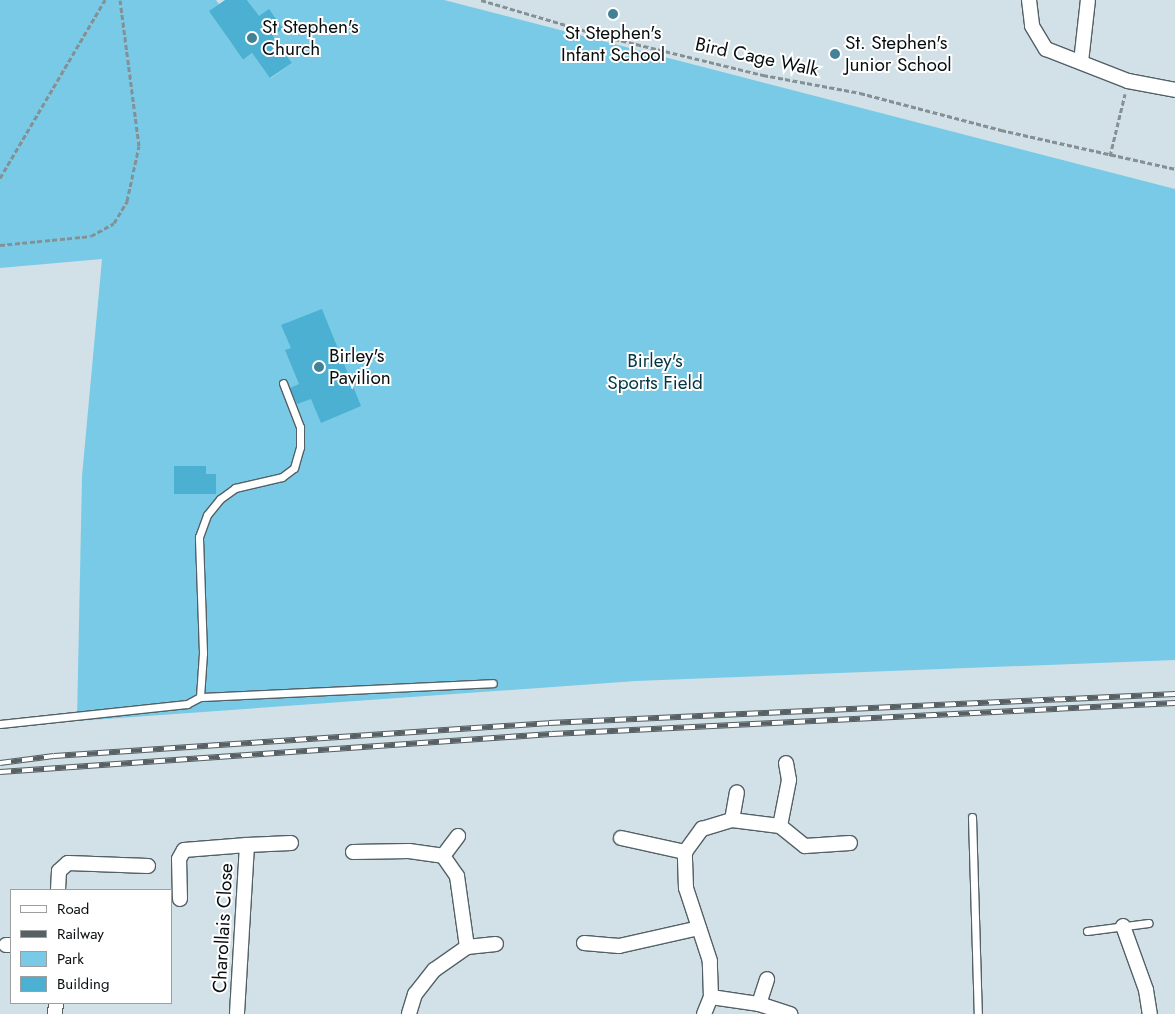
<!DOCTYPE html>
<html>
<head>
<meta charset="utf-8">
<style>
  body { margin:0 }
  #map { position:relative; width:1175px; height:1014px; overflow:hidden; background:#d2e1e7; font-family:Jost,sans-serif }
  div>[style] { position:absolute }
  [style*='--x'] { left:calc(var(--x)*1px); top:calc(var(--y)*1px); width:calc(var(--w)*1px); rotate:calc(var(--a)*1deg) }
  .green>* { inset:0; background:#79cae6 }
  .building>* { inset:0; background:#4bb0d1 }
  .path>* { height:3px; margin-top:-1.5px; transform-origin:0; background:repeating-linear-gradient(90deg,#849094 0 5px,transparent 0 7.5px) }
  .roads { filter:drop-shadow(1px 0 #536166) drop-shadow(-1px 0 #536166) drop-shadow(0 1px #536166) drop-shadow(0 -1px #536166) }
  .service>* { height:7px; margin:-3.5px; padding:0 3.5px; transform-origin:3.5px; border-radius:3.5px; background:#fff }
  .minor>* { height:14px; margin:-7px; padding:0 7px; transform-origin:7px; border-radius:7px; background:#fff }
  .rail>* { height:5.5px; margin-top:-2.75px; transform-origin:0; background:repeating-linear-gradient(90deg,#fff 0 11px,#576064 0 22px); box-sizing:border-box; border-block:1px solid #576064 }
  .dots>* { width:14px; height:14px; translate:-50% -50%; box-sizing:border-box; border:2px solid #fff; border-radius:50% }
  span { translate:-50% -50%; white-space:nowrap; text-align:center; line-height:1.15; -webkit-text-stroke:4px #fff; paint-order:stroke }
  .poi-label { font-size:19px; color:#080e10 }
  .left { translate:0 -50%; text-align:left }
  .street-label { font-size:19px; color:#080e10 }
  .park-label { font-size:19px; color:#043542 }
  .legend { position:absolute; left:10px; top:889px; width:162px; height:115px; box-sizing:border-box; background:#fff; border:1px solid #9c9f9f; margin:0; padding:6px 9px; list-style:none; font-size:15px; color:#080e10 }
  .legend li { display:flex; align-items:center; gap:10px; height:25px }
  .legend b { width:25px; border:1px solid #9c9f9f }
</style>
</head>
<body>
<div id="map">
  <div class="green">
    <div style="clip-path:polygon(0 0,216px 0,219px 4px,210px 11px,229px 40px,243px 60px,252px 53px,271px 78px,292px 63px,273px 36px,283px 29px,259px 17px,247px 0,444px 0,1175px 189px,1175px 660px,636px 681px,77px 721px,82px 476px,102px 259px,0 268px)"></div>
  </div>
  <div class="building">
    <div style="clip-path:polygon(225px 0,247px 0,259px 16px,269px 9px,283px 29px,273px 36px,292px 63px,270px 78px,252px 53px,243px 60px,209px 11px)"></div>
    <div style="clip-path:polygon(322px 309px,361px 406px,321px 423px,311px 399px,297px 404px,290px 388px,299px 384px,285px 350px,291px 348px,281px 325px)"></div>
    <div style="clip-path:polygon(174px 466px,206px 466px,206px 474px,216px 474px,216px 494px,174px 494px)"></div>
  </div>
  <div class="path">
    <div style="--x:481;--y:0;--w:131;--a:16.4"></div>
    <div style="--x:607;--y:37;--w:161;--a:13.7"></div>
    <div style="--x:763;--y:75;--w:99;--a:10.5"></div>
    <div style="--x:860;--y:93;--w:146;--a:14.7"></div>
    <div style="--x:1001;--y:130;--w:178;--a:12.6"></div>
    <div style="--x:1110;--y:156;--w:64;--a:-76.4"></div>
    <div style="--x:0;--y:178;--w:207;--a:-59.5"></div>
    <div style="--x:0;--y:245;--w:91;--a:-5.6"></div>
    <div style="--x:91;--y:236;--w:26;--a:-29"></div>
    <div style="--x:114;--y:223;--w:26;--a:-59"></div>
    <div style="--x:127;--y:201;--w:56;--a:-77.7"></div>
    <div style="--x:139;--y:146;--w:147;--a:-97.4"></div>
  </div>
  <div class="roads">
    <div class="service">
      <div style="--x:200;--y:697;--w:293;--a:-2.7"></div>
      <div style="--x:0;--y:724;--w:188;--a:-6.1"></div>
      <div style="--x:187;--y:704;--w:15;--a:-28"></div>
      <div style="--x:200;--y:697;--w:44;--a:-86.1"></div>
      <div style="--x:203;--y:653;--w:116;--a:-92"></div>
      <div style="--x:199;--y:537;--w:23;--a:-70"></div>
      <div style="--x:207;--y:515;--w:21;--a:-51"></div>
      <div style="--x:220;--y:499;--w:19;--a:-36"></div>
      <div style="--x:235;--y:488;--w:48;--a:-13.2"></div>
      <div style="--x:282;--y:477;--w:15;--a:-37"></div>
      <div style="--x:294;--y:468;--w:22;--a:-74"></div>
      <div style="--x:300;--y:447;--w:20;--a:-90"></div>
      <div style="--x:300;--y:427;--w:47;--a:-111.1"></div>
      <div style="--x:972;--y:817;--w:197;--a:88.3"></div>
      <div style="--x:1087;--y:931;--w:62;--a:-7.5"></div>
    </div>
    <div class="minor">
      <div style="--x:1029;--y:0;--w:26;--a:83"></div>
      <div style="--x:1032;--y:26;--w:27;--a:59"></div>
      <div style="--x:1046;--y:49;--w:88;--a:21.3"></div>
      <div style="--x:1128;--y:81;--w:48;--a:10.8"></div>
      <div style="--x:1081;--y:62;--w:62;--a:-83.6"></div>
      <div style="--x:732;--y:820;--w:28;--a:-80"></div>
      <div style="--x:780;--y:826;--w:47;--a:-78.9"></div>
      <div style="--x:789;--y:780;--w:17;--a:-100"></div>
      <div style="--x:621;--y:838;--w:66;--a:12.3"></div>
      <div style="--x:247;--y:845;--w:44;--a:-2.6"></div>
      <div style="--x:353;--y:852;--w:56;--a:-1"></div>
      <div style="--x:409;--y:851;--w:34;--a:8"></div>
      <div style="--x:443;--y:856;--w:24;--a:55"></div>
      <div style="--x:457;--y:876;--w:72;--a:82"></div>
      <div style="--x:467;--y:947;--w:40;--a:145.1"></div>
      <div style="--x:434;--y:970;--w:31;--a:128"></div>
      <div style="--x:415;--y:994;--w:21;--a:107"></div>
      <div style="--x:443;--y:856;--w:25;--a:-53"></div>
      <div style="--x:58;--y:890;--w:19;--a:-87"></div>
      <div style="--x:59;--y:871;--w:12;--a:-42"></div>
      <div style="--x:68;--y:863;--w:80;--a:2.1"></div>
      <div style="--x:180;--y:899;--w:40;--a:-91.4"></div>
      <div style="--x:179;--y:859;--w:10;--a:-61"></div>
      <div style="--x:184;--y:850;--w:63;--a:-4.5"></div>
      <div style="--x:247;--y:845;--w:169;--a:93.4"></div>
      <div style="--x:1123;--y:926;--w:68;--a:70.2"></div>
      <div style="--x:1146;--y:990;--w:24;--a:81"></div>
      <div style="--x:584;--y:943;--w:35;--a:5"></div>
      <div style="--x:619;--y:946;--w:82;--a:-12.7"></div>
      <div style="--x:6;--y:945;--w:5;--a:0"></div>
      <div style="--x:467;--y:947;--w:29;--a:-6"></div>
      <div style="--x:711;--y:997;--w:49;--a:8.3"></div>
      <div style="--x:759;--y:1004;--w:33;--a:18"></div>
      <div style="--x:759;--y:1004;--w:26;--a:-72"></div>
      <div style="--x:55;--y:1014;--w:11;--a:-85"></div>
      <div style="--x:704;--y:1014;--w:18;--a:-68"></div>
      <div style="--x:711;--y:997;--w:36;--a:-92"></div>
      <div style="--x:710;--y:961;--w:77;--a:-108.2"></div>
      <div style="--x:686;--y:888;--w:36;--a:-92"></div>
      <div style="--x:685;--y:852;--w:29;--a:-54"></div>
      <div style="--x:702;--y:829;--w:31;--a:-17"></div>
      <div style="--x:732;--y:820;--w:48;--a:7.1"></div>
      <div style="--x:780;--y:826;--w:32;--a:39"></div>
      <div style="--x:805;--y:846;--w:45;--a:-3.8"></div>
    </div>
  </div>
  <div class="rail">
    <div style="--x:0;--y:763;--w:54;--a:-7.4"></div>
    <div style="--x:54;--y:756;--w:496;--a:-3.8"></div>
    <div style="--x:549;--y:723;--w:627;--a:-2.65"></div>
    <div style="--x:0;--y:772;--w:553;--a:-3.94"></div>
    <div style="--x:552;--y:734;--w:624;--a:-2.85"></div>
  </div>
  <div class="dots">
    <div style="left:613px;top:14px;background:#438197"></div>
    <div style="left:252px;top:38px;background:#438197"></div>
    <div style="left:835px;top:54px;background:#438197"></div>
    <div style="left:319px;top:367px;background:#438197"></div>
  </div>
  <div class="poi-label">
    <span class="left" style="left:262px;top:38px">St Stephen's<br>Church</span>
    <span style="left:613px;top:44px">St Stephen's<br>Infant School</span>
    <span class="left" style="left:845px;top:54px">St. Stephen's<br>Junior School</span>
    <span class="left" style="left:329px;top:367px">Birley's<br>Pavilion</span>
  </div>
  <div class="street-label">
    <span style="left:757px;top:57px;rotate:12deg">Bird Cage Walk</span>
    <span style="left:223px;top:928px;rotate:-87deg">Charollais Close</span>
  </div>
  <div class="park-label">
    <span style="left:655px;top:372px">Birley's<br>Sports Field</span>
  </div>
  <ul class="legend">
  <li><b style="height:6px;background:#fff"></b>Road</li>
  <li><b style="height:6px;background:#576064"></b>Railway</li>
  <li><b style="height:14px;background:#79cae6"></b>Park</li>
  <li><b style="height:14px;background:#4bb0d1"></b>Building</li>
  </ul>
</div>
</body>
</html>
